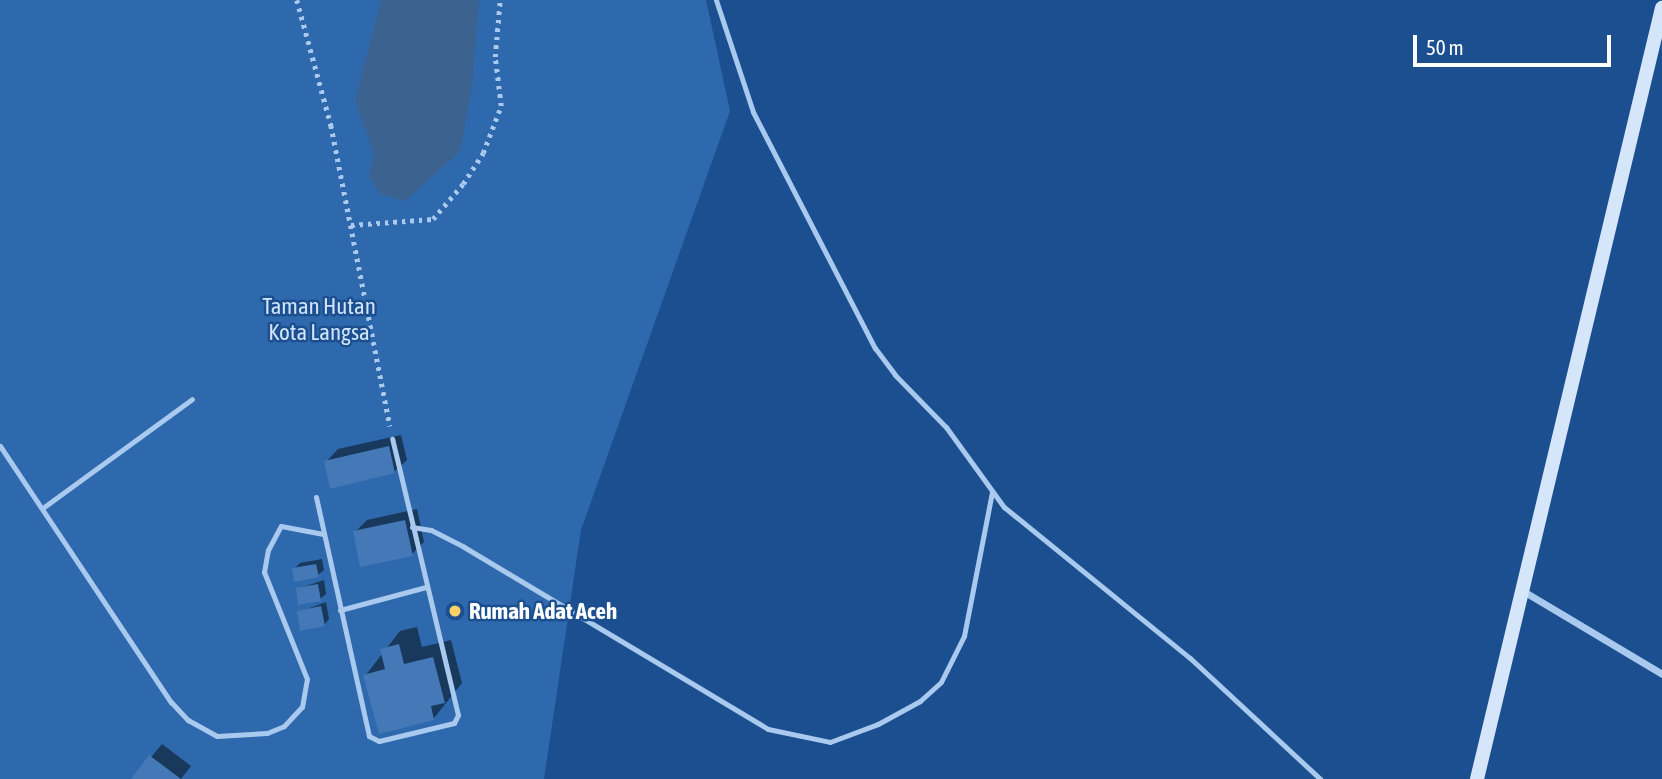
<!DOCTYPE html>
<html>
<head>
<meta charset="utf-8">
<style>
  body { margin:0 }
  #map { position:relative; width:1662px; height:779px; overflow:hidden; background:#1b4f8f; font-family:"Asap Condensed",sans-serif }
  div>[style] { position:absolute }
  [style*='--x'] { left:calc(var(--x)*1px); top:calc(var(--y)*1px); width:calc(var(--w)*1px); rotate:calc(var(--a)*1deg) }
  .green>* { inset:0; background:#2e69ad }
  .water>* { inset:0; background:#3c6290 }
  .shadow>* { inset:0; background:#0007 }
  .building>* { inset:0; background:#4478b7 }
  .path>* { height:4.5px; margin-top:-2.25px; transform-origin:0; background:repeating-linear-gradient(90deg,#a9c9ee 0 3.5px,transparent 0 8.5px) }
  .lane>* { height:5px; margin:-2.5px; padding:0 2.5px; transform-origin:2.5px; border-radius:2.5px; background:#a9c9ee }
  .street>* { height:7px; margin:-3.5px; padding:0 3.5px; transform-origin:3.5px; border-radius:3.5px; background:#a9c9ee }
  .secondary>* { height:14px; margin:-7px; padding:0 7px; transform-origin:7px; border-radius:7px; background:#d6e6fa }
  .dots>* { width:19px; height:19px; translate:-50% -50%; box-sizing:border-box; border:4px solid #1b4f8f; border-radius:50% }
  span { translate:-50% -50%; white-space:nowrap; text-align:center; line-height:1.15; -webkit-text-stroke:5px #1b4f8f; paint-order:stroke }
  .park-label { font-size:23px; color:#cfe3fa }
  .poi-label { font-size:23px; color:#fff; font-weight:700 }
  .left { translate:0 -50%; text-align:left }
  .scale { position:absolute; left:1413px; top:35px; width:198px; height:32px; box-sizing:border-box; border:4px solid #fff; border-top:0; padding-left:9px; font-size:21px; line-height:24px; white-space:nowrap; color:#fff; -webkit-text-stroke:5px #1b4f8f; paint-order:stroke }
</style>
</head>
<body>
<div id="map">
  <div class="green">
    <div style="clip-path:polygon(0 0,706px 0,730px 111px,581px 530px,544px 779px,0 779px)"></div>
  </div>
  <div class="water">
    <div style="clip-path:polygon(381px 0,479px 0,472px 86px,460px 151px,405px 201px,380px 194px,369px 177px,374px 153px,355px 101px)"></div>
  </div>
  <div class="shadow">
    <div style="clip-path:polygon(401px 435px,407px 460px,394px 472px,326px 462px,338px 449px)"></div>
    <div style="clip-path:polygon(417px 509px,424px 542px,412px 554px,355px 532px,367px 520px)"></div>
    <div style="clip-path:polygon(322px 559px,324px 570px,318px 575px,294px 569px,300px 563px)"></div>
    <div style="clip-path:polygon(324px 580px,326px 594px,320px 599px,297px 589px)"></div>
    <div style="clip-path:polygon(326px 602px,329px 619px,324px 625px,299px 612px)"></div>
    <div style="clip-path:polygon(417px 627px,422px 647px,451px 640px,462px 683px,434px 718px,365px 676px,400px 631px)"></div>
    <div style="clip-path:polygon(162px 744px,191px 766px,181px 779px,133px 779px)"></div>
  </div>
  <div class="building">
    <div style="clip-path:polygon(389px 446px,395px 473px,330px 489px,324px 461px)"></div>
    <div style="clip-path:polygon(405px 520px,413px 556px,360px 567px,353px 531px)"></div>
    <div style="clip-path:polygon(316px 564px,319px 577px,294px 582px,292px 568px)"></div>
    <div style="clip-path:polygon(318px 584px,321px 601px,298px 605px,296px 588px)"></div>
    <div style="clip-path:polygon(321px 606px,325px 626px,300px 631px,297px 611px)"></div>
    <div style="clip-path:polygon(399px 644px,404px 664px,433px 657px,445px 703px,431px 706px,434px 720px,379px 734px,363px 675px,385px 669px,380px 649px)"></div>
    <div style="clip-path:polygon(149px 755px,181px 779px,131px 779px)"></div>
  </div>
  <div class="path">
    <div style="--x:297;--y:0;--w:130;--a:74.8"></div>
    <div style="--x:331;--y:125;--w:307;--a:78.9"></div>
    <div style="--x:351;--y:225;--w:82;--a:-4.2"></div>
    <div style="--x:433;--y:219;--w:46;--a:-49.4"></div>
    <div style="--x:463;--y:184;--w:37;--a:-57"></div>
    <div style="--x:483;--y:153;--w:50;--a:-69"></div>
    <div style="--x:501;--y:106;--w:49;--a:-97"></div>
    <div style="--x:495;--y:57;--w:57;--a:-85"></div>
  </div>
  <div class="lane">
    <div style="--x:716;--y:0;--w:118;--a:71.7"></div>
    <div style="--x:753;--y:112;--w:266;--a:62.7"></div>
    <div style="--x:875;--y:348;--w:34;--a:53"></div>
    <div style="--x:895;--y:375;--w:73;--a:45.6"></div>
    <div style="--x:946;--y:427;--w:99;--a:54.1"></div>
    <div style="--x:1004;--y:507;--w:240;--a:39.1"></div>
    <div style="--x:1190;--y:658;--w:178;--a:42.9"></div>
    <div style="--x:0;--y:446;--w:308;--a:56.3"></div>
    <div style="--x:171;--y:702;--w:25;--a:47"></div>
    <div style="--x:188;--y:720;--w:33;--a:29"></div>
    <div style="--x:217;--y:736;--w:50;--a:-3.4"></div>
    <div style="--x:267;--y:733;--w:18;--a:-22"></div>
    <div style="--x:284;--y:726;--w:26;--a:-47"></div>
    <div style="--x:302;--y:707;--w:28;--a:-80"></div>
    <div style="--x:307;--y:679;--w:115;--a:-111.9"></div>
    <div style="--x:264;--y:572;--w:22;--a:-80"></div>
    <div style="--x:268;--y:550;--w:27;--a:-62"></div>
    <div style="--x:281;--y:526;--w:43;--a:10.8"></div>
    <div style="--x:316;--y:497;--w:245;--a:77.5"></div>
    <div style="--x:369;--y:736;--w:11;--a:27"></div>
    <div style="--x:379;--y:741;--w:77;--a:-13.5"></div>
    <div style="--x:454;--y:723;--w:9;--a:-63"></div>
    <div style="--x:458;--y:715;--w:284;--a:-103.4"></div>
    <div style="--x:44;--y:507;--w:183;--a:-36.1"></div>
    <div style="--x:412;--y:527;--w:19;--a:9"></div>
    <div style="--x:431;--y:530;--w:37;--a:27"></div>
    <div style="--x:464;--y:547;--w:354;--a:30.9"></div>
    <div style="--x:768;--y:729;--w:63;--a:11.8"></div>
    <div style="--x:830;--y:742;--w:51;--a:-20.6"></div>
    <div style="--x:878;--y:724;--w:48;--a:-28.7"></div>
    <div style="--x:920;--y:701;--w:28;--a:-42"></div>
    <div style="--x:941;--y:682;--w:51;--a:-63.4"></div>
    <div style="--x:964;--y:636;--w:147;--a:-79"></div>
    <div style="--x:340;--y:610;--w:89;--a:-15"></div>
  </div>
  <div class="street">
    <div style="--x:1523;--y:591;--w:162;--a:30.8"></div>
  </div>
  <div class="secondary">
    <div style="--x:1477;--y:779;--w:793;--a:-76.51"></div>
  </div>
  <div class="dots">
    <div style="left:455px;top:611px;background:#ffd166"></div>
  </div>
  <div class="park-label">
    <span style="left:319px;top:319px">Taman Hutan<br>Kota Langsa</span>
  </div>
  <div class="poi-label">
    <span class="left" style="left:469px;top:611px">Rumah Adat Aceh</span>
  </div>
  <div class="scale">50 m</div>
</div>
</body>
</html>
